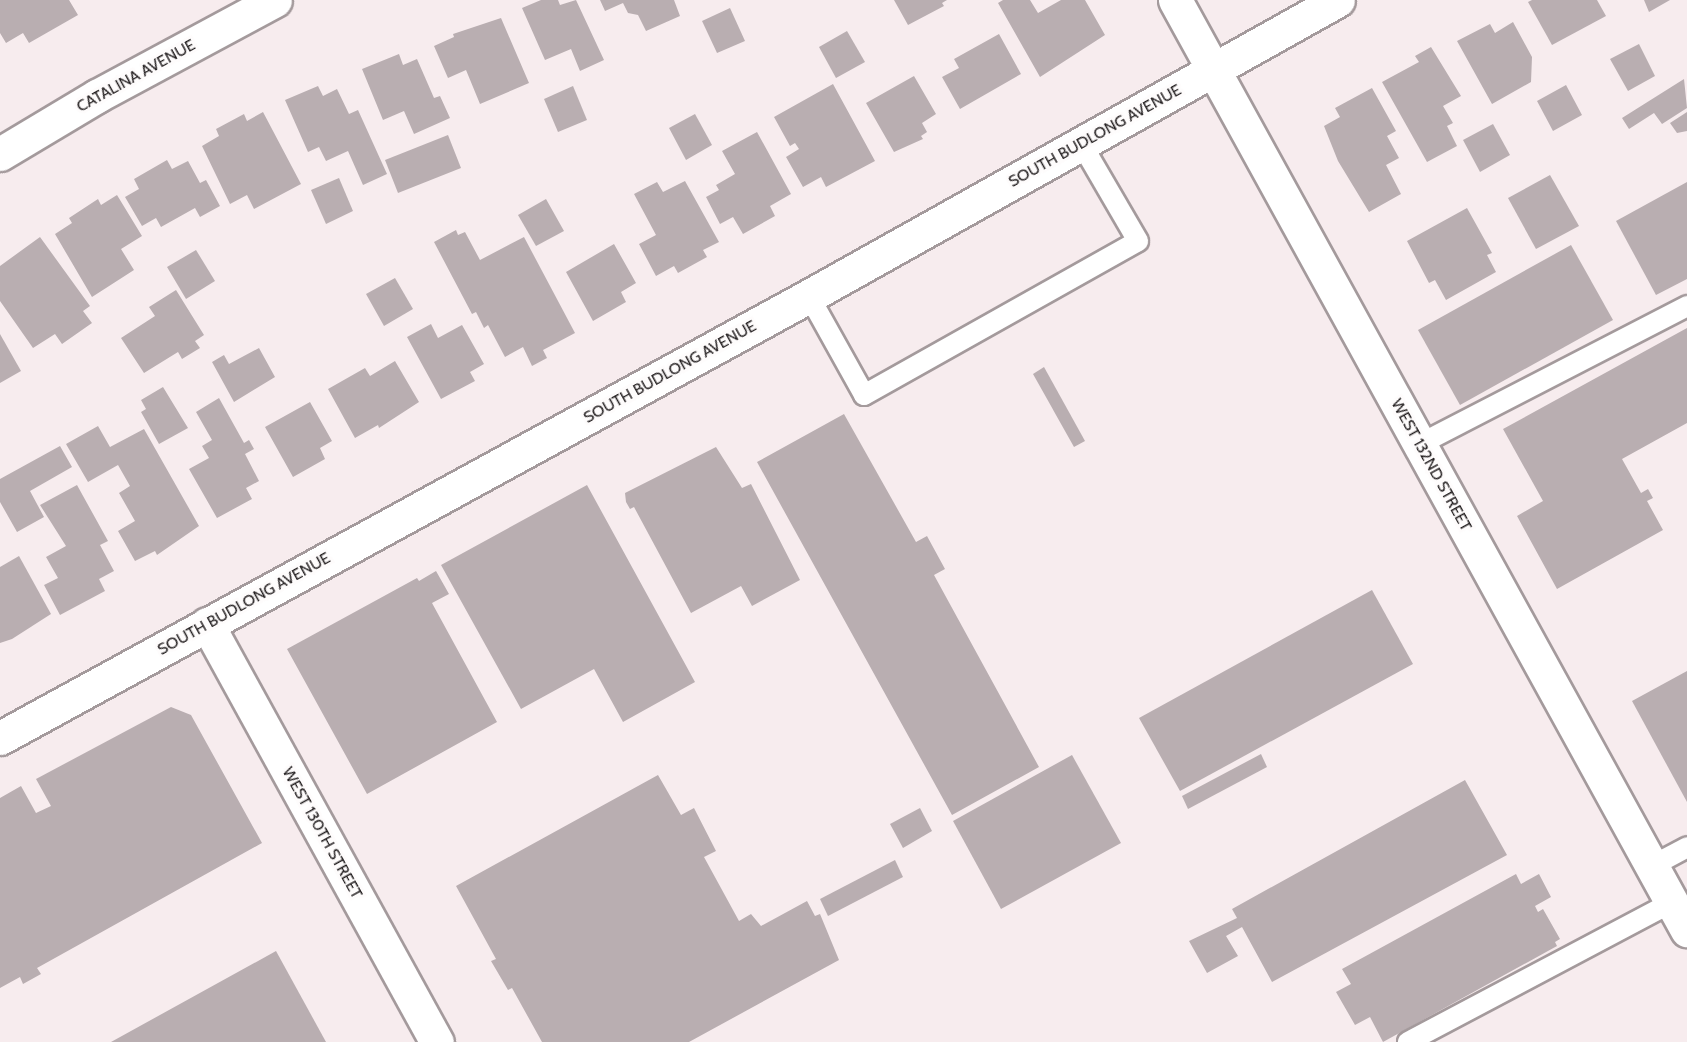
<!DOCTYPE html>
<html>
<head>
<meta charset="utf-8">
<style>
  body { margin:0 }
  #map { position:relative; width:1687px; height:1042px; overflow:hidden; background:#f7ecee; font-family:Cabin,sans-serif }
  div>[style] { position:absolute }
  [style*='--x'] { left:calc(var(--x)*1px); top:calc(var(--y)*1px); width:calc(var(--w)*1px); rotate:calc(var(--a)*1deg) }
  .building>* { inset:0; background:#b9aeb1 }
  .roads { filter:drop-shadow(2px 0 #a49a9c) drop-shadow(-2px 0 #a49a9c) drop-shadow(0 2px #a49a9c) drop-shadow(0 -2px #a49a9c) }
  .lane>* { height:20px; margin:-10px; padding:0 10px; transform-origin:10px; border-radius:10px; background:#fff }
  .street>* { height:33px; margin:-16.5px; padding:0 16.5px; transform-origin:16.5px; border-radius:16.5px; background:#fff }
  .secondary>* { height:33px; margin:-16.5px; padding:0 16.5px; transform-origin:16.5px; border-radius:16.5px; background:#fff }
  span { translate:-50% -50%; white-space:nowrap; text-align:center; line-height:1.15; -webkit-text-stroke:6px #fefcfc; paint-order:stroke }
  .street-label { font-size:16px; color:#211d1e }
</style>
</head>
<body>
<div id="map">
  <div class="building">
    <div style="clip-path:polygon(0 0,69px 0,78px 15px,29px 43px,23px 33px,6px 43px,0 33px)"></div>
    <div style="clip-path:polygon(541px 0,558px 0,560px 5px,576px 0,604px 60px,580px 71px,571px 49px,545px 60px,522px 8px)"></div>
    <div style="clip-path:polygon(600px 0,674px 0,680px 16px,646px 31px,638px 15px,628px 13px,623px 3px,605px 11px)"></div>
    <div style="clip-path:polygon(894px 0,947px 0,942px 3px,944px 6px,908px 25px)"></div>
    <div style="clip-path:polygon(1003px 0,1030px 0,1038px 13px,1061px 0,1085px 0,1105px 35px,1040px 77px,998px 3px)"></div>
    <div style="clip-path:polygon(1532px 0,1597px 0,1606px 16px,1552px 45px,1528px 2px)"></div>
    <div style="clip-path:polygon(1644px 0,1670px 0,1649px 12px)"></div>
    <div style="clip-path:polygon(730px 8px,745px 41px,717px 53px,702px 21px)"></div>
    <div style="clip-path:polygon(501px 18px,529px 83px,480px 104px,466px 70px,448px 78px,434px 46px,454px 37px,453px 34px)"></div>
    <div style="clip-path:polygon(1513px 22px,1532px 57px,1531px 82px,1492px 104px,1457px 41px,1490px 24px,1495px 33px)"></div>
    <div style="clip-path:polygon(847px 31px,865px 62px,836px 78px,819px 47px)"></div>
    <div style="clip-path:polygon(999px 34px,1021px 74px,960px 109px,942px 77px,959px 68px,954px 59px)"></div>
    <div style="clip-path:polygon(1639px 44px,1655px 76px,1628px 91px,1610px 59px)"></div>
    <div style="clip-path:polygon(1431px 47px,1461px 96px,1443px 106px,1453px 123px,1447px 126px,1457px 146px,1427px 162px,1382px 82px,1419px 62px,1415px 56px)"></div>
    <div style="clip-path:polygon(399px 54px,403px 65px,417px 59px,434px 98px,440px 96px,450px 118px,414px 134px,404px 111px,383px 120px,362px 69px)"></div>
    <div style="clip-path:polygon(914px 76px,936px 114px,922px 123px,927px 132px,921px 136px,923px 139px,894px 152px,866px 103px)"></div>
    <div style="clip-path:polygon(1684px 79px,1687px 108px,1662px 124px,1654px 113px,1629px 129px,1622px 118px)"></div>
    <div style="clip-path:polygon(833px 84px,875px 161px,826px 187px,821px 177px,803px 187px,786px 157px,799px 149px,795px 143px,790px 146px,774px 117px)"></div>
    <div style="clip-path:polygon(1566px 85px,1582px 115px,1553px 131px,1537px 101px)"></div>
    <div style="clip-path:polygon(318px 86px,323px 96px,337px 89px,349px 114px,358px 110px,387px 174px,363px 185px,348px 151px,326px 161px,319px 147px,308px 152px,285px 100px)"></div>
    <div style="clip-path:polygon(573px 86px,587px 120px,558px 132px,544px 99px)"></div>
    <div style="clip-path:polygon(1372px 88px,1396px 131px,1387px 136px,1399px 158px,1386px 165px,1401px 194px,1369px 212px,1338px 161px,1324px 126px,1340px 117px,1335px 108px)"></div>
    <div style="clip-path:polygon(263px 112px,301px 184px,254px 209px,247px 195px,230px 204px,202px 146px,219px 136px,216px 129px,244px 114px,247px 121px)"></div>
    <div style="clip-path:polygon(1687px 112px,1687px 131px,1677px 133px,1670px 123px)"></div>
    <div style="clip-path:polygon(695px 114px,712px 145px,686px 160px,669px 128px)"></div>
    <div style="clip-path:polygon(1493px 124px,1510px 155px,1480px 172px,1463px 140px)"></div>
    <div style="clip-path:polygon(757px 132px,791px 194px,770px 206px,775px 216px,743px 234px,733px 217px,720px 224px,706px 197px,719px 190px,716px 185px,735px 174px,722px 151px)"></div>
    <div style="clip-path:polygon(448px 135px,461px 168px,398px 193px,385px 160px)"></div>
    <div style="clip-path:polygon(167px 160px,172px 169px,188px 161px,200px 183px,206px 180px,220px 206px,200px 217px,195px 208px,161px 227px,156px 218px,142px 226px,125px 197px,139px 189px,134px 179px)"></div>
    <div style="clip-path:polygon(1550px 175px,1579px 226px,1536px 249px,1508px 198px)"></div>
    <div style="clip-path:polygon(339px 178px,353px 211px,326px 224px,311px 190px)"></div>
    <div style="clip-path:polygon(685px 181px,719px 242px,703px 250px,707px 257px,678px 273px,674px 266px,656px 276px,639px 244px,656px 235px,634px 194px,657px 182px,663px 192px)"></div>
    <div style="clip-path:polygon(1687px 182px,1687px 279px,1656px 295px,1616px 221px)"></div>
    <div style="clip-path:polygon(117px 195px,142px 236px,121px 249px,134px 270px,92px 297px,55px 234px,72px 223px,69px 218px,98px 199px,101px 205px)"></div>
    <div style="clip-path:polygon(546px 199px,564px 231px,536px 246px,518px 215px)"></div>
    <div style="clip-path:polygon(1467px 208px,1492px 253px,1487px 255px,1496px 272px,1446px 300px,1435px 280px,1429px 283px,1407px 241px)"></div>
    <div style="clip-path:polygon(456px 230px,458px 235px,465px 232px,480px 260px,524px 237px,575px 333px,543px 350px,547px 358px,532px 366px,523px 347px,505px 357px,488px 325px,484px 328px,476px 312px,472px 314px,434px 242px)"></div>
    <div style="clip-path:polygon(40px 237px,90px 306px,83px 311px,92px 323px,62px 344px,55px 334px,33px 348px,0 301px,0 266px)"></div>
    <div style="clip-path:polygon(614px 244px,636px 283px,621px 292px,626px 302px,593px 321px,566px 272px)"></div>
    <div style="clip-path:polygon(1571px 245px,1613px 320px,1460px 405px,1418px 330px)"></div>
    <div style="clip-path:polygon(196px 250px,215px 281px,186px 299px,167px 267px)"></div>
    <div style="clip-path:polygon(395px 278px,413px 309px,384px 326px,366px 294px)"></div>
    <div style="clip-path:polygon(176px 290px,204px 335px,195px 341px,200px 348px,182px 359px,178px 352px,144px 373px,121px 338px,155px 316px,149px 307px)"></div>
    <div style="clip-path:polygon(431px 324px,438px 338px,462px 325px,484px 364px,470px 372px,475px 381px,441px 399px,407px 337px)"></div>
    <div style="clip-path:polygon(1687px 328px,1687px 423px,1622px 459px,1641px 493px,1648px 489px,1653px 498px,1647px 501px,1663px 530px,1557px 589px,1517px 516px,1543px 501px,1503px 429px)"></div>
    <div style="clip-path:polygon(0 334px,21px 371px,0 383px)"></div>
    <div style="clip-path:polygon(259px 348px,275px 377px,234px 402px,212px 362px,224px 355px,229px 364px)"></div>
    <div style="clip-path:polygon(395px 361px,419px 402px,379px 428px,378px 425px,355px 438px,328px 389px,365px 368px,370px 376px)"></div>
    <div style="clip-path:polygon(1044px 367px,1085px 441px,1074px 447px,1033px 374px)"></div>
    <div style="clip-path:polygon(163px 387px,188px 428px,159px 444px,141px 412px,146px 409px,141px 400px)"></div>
    <div style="clip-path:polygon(219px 398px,244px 443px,249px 440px,254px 449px,245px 454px,259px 481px,246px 488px,252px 499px,217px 518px,189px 469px,209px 458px,202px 446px,212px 440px,196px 412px)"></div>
    <div style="clip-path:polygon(310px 402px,332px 441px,320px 448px,325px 459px,293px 477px,265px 427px)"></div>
    <div style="clip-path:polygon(844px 414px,916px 542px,927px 536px,945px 569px,934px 575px,1039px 767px,952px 815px,757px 462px)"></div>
    <div style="clip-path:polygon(98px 426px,110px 447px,144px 429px,199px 526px,157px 555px,155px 551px,135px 561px,118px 531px,135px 521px,119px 493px,130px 486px,118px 465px,88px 482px,66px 444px)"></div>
    <div style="clip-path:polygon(60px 446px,72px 467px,30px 491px,44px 517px,17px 532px,0 502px,0 479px)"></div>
    <div style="clip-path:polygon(716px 447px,742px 488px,751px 484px,800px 580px,752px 606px,741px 586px,691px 613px,634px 507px,630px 509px,626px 502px,625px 493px)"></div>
    <div style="clip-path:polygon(77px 485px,108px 541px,100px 545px,114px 571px,99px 579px,105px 591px,60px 615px,44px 585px,58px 578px,46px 557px,66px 546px,40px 505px)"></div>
    <div style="clip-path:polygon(587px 485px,695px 682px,623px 722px,594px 669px,521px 709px,441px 565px)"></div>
    <div style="clip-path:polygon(19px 556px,51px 614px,12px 639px,0 643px,0 567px)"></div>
    <div style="clip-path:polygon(436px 571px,449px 594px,432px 603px,497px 722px,367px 794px,287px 649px,417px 578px,419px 581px)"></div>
    <div style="clip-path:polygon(1372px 590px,1413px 664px,1180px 791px,1139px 718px)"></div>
    <div style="clip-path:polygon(1687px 671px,1687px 802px,1632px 701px)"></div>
    <div style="clip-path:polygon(171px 707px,191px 715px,262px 843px,37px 968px,41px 974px,23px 984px,20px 977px,0 988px,0 798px,21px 786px,36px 813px,51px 806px,36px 779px)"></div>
    <div style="clip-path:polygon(1261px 754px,1267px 767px,1188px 809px,1182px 796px)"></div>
    <div style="clip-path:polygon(1072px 755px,1121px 843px,1001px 909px,953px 821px)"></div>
    <div style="clip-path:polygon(658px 775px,681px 815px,694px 808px,716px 851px,704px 857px,739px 921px,751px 914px,761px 926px,807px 901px,815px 916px,820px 914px,839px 960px,689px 1042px,542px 1042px,512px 988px,508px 990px,491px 961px,496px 959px,456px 886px)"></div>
    <div style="clip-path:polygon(1465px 780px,1507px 855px,1272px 982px,1242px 927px,1226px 936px,1238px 956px,1207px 973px,1189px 941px,1237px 918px,1232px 909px)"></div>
    <div style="clip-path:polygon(920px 808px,932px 831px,903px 848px,890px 824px)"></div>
    <div style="clip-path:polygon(895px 860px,903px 877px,828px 916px,820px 899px)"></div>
    <div style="clip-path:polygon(1516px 874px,1521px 884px,1539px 874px,1551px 897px,1535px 906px,1538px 912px,1543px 909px,1560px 939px,1555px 942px,1557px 946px,1383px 1042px,1370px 1017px,1355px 1025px,1336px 992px,1351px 984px,1342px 969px)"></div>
    <div style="clip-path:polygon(276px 951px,326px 1042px,111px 1042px)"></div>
  </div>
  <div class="roads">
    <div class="lane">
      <div style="--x:809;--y:296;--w:113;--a:60.9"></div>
      <div style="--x:864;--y:395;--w:314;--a:-29.3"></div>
      <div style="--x:1138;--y:241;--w:113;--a:-120.2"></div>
      <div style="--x:1420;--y:444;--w:301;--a:-27.3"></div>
      <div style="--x:1652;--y:866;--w:40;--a:-28"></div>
      <div style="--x:1408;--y:1042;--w:299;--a:-27.9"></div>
    </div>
    <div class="street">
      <div style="--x:1175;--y:0;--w:1062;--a:61.17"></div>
      <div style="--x:0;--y:154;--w:113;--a:-30.9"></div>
      <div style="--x:97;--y:96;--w:202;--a:-28.3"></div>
      <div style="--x:207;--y:624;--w:477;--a:61.2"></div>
    </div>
    <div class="secondary">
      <div style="--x:0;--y:738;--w:922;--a:-28.65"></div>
      <div style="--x:809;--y:296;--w:606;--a:-29.23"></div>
    </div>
  </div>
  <div class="street-label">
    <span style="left:136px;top:76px;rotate:-29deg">CATALINA AVENUE</span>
    <span style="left:1095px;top:136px;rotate:-29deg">SOUTH BUDLONG AVENUE</span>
    <span style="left:670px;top:372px;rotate:-29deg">SOUTH BUDLONG AVENUE</span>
    <span style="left:1431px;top:465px;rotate:61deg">WEST 132ND STREET</span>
    <span style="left:244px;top:604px;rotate:-29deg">SOUTH BUDLONG AVENUE</span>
    <span style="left:322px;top:833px;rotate:61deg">WEST 130TH STREET</span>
  </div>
</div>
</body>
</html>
